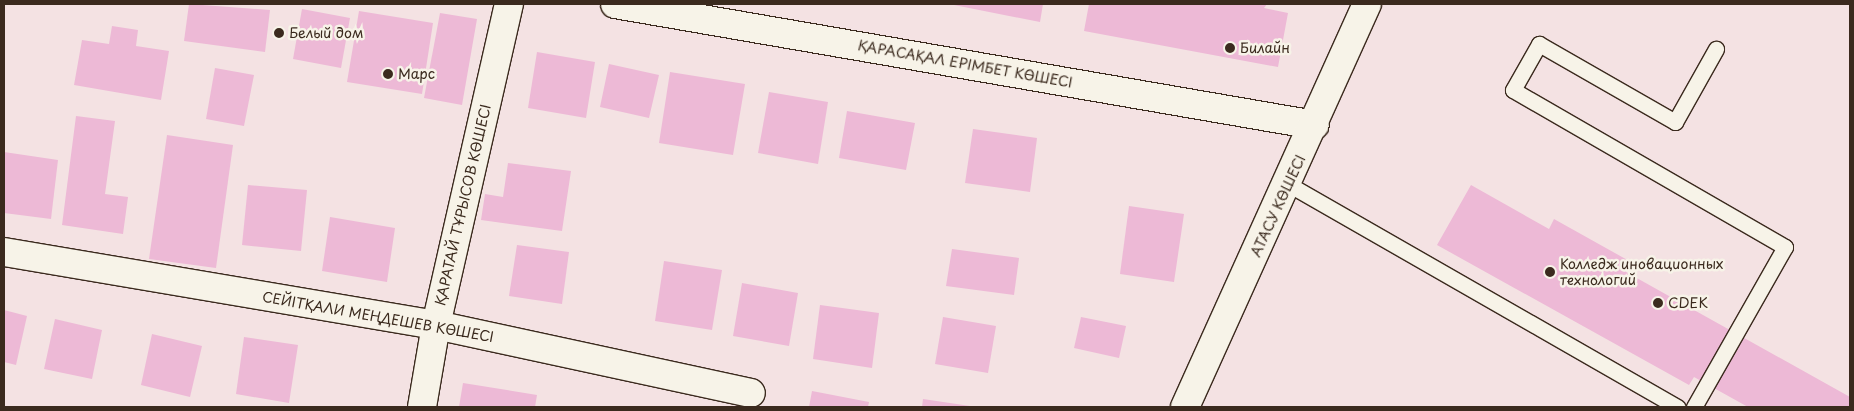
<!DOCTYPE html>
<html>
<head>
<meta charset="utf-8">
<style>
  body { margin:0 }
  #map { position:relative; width:1854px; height:411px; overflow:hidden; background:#f4e2e3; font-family:"Playpen Sans",sans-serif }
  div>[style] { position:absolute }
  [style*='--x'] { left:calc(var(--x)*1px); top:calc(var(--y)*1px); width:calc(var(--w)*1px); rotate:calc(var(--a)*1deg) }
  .building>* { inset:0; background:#edb9d6 }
  .roads { filter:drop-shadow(1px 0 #3b2a1e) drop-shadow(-1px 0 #3b2a1e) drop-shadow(0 1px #3b2a1e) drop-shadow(0 -1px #3b2a1e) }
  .lane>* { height:15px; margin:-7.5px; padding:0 7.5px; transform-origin:7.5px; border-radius:7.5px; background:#f7f3e8 }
  .street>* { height:28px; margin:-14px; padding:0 14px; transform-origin:14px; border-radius:14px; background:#f7f3e8 }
  .dots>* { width:14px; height:14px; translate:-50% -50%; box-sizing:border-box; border:2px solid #f7f3e8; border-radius:50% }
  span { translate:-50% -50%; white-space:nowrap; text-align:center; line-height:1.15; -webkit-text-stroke:5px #f7f3e8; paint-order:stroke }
  .poi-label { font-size:14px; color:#3b2a1e }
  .left { translate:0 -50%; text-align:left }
  .street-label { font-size:14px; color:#3b2a1e }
  .frame { position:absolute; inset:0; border:5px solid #3b2a1e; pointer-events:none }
</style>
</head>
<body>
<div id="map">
  <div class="building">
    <div style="clip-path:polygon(189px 4px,270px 10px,265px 52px,184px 41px)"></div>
    <div style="clip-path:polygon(949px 4px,1043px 4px,1040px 22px)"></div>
    <div style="clip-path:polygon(1089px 4px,1267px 4px,1264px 8px,1288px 13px,1278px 67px,1084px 31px)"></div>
    <div style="clip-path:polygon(302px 9px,350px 18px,341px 68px,293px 59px)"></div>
    <div style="clip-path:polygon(359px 11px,433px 23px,422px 94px,347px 82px)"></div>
    <div style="clip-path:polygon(440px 13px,477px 19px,462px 105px,424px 98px)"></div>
    <div style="clip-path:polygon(112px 26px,138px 30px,136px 46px,169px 51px,161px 100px,74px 85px,82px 40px,109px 44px)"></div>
    <div style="clip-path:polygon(537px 52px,595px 62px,586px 118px,528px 108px)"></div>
    <div style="clip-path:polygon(609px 64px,659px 75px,649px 118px,600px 107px)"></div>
    <div style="clip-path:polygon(215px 68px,254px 75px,244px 126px,206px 119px)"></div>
    <div style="clip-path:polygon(670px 72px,745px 84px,733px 155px,659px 143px)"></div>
    <div style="clip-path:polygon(769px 92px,828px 102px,818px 164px,758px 153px)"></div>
    <div style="clip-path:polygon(847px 111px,915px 123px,906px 170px,839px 158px)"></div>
    <div style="clip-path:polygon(76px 116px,115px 121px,105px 194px,128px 197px,123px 234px,62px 225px)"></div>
    <div style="clip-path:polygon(973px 129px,1037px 138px,1030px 192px,965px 183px)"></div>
    <div style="clip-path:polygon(167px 135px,233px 145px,216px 268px,149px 259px)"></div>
    <div style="clip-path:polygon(4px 152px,58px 160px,51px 219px,4px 213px)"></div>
    <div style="clip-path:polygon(508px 163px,571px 171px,562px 231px,481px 220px,485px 194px,503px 197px)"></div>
    <div style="clip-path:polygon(248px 185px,307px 190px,301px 251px,242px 245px)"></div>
    <div style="clip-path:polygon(1471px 185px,1549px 229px,1554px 219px,1631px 262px,1626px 272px,1850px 397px,1850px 407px,1748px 407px,1694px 377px,1689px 385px,1437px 245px)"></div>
    <div style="clip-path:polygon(1129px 206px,1184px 214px,1174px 282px,1120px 274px)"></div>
    <div style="clip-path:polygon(330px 217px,395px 228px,387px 282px,322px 271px)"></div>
    <div style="clip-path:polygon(517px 245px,569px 252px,562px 304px,509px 296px)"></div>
    <div style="clip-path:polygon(952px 249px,1019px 258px,1014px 295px,946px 286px)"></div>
    <div style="clip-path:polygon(664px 261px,722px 270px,712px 330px,655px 321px)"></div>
    <div style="clip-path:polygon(742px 283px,798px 293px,789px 346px,733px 336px)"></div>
    <div style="clip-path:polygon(820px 305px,879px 313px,872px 368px,813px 359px)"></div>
    <div style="clip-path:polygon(4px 310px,27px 316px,16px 365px,4px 362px)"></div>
    <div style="clip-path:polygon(943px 317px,996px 326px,988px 373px,935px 364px)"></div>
    <div style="clip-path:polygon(1081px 317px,1126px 326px,1119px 358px,1074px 348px)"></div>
    <div style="clip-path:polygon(55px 319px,102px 330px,92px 379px,44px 369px)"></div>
    <div style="clip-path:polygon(152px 334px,202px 346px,190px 397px,141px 385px)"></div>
    <div style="clip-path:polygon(244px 337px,298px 345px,289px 403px,236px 394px)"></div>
    <div style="clip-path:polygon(463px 383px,537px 395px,535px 407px,459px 407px)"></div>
    <div style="clip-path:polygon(812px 391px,869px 402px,868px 407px,809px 407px)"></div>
    <div style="clip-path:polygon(923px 399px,970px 406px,970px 407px,922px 407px)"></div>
  </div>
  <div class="roads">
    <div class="lane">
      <div style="--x:1288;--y:184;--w:449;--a:29.8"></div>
      <div style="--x:1694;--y:407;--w:184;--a:-60.4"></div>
      <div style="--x:1785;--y:247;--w:314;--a:-150"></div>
      <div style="--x:1513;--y:90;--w:53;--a:-60.5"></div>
      <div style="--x:1539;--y:44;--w:157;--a:29.8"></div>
      <div style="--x:1675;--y:122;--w:84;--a:-60.7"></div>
    </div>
    <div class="street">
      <div style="--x:615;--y:4;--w:710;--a:9.81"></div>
      <div style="--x:4;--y:252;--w:438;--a:9.6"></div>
      <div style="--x:436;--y:325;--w:322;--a:12.2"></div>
      <div style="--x:422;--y:407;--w:83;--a:-80.3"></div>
      <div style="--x:436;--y:325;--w:329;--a:-77.2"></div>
      <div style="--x:1185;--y:407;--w:442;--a:-65.7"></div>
    </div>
  </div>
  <div class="dots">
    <div style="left:279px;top:33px;background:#3b2a1e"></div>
    <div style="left:1230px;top:48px;background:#3b2a1e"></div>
    <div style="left:388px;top:74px;background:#3b2a1e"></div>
    <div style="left:1550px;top:272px;background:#3b2a1e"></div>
    <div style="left:1658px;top:303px;background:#3b2a1e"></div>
  </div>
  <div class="poi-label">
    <span class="left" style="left:289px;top:33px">Белый дом</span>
    <span class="left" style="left:1240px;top:48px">Билайн</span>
    <span class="left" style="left:398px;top:74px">Марс</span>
    <span class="left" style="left:1560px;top:272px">Колледж иновационных<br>технологий</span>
    <span class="left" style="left:1668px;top:303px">CDEK</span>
  </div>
  <div class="street-label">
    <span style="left:965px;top:64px;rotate:10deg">ҚАРАСАҚАЛ ЕРІМБЕТ КӨШЕСІ</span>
    <span style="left:463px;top:205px;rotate:-77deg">ҚАРАТАЙ ТҰРЫСОВ КӨШЕСІ</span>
    <span style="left:1278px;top:206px;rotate:-65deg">АТАСУ КӨШЕСІ</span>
    <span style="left:378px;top:317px;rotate:10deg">СЕЙІТҚАЛИ МЕҢДЕШЕВ КӨШЕСІ</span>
  </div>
  <div class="frame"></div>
</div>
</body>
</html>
